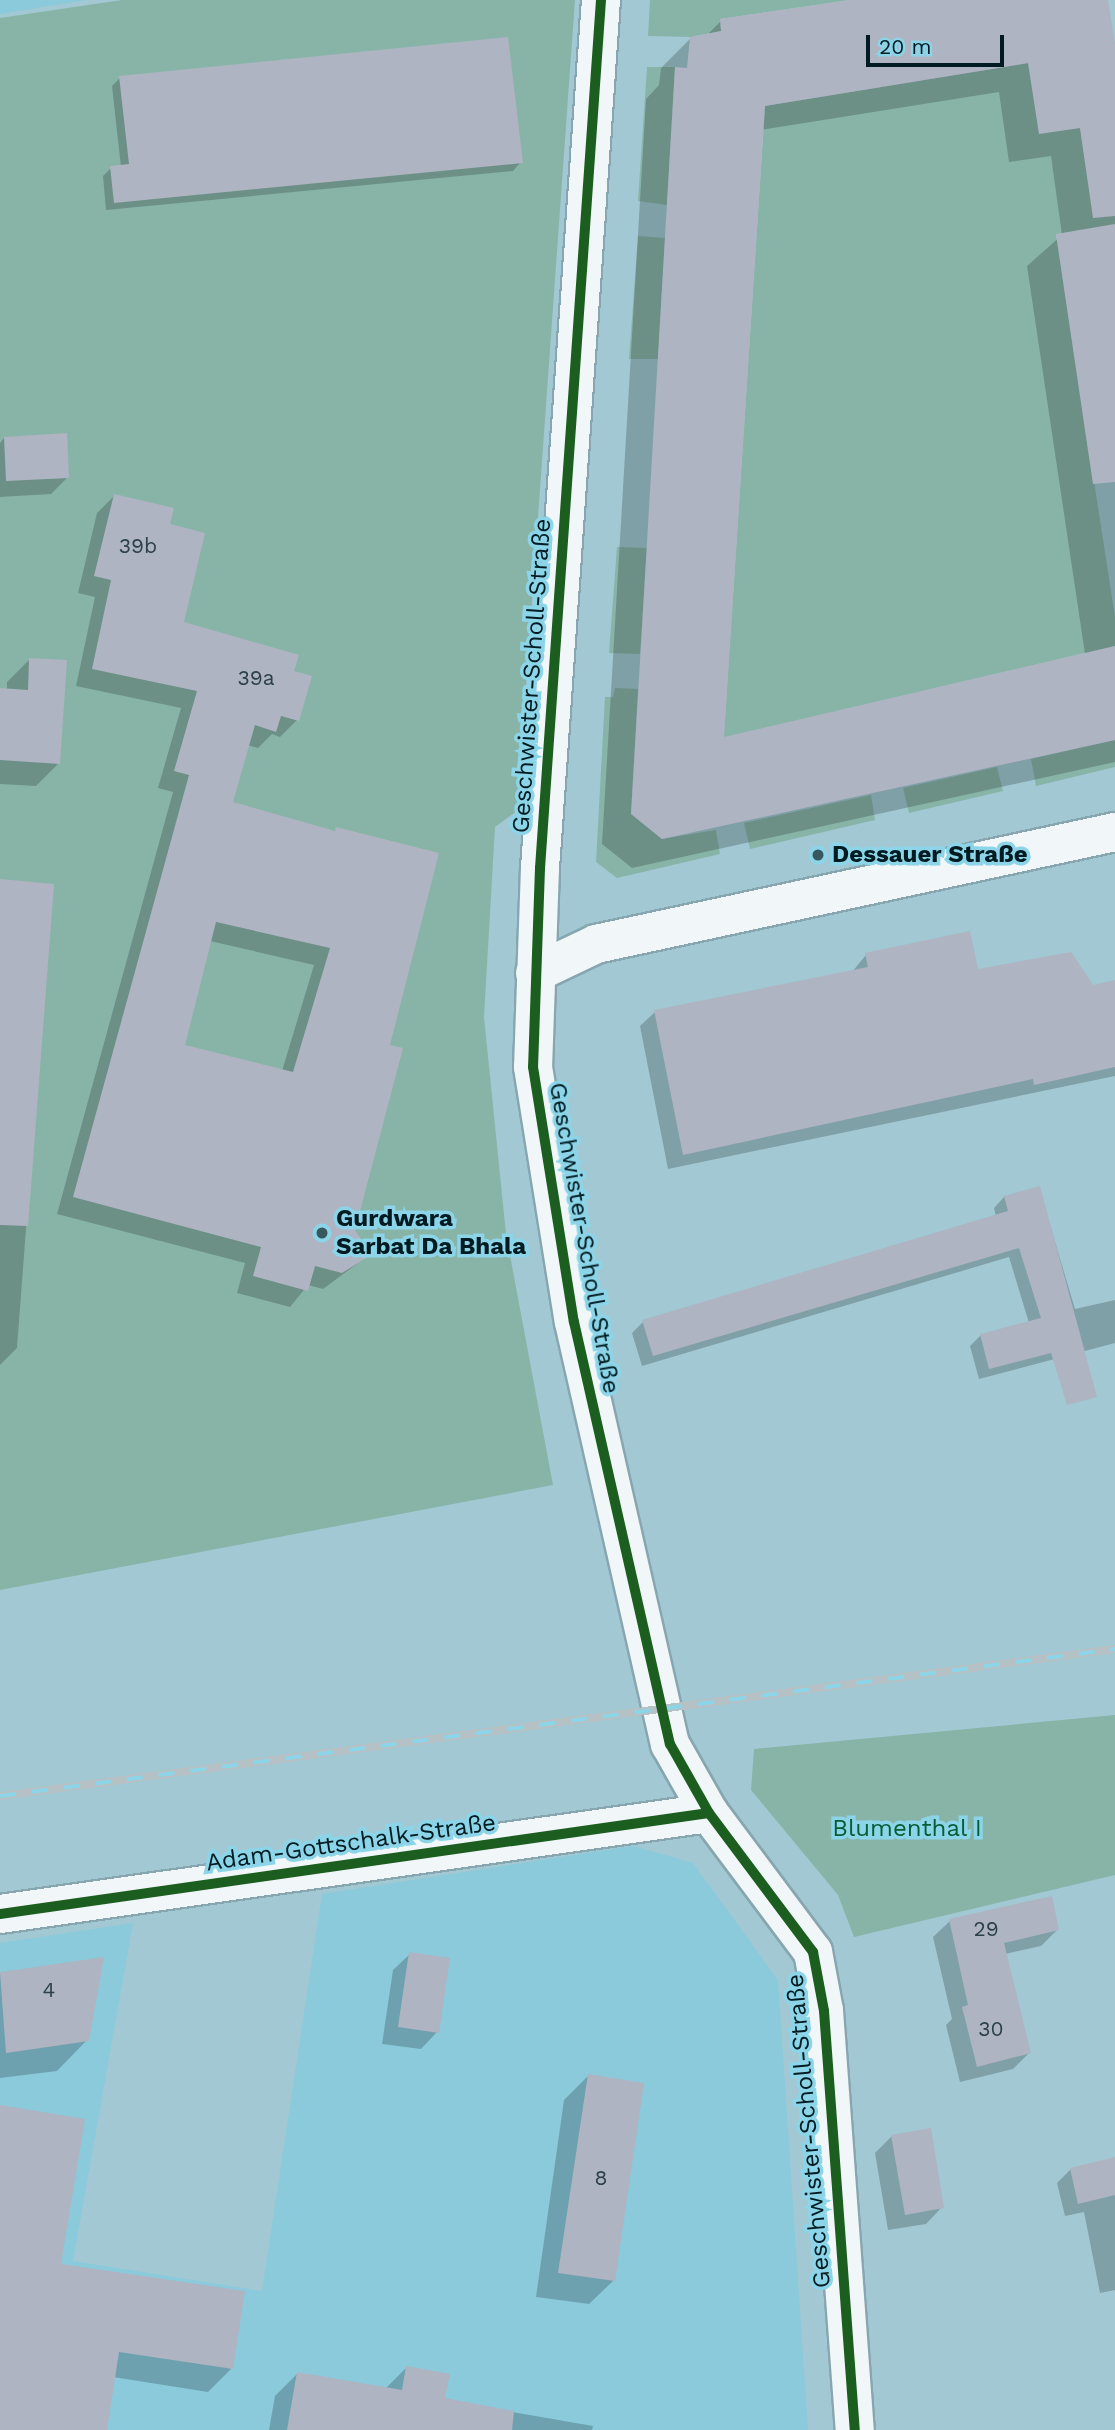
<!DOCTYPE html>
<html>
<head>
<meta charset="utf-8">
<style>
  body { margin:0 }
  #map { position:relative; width:1115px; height:2430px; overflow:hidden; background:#a1c8d3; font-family:"Work Sans",sans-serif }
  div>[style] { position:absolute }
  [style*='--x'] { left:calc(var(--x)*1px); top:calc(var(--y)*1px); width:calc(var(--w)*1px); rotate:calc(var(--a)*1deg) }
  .built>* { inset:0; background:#8acadb }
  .green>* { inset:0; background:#88b4a8 }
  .shadow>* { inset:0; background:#0003 }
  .building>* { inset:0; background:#aeb4c2 }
  .roads { filter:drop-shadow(2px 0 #87a6af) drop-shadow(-2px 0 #87a6af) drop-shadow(0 2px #87a6af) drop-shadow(0 -2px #87a6af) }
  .minor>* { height:38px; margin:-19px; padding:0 19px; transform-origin:19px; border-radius:19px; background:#f1f7f8 }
  .rail>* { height:8px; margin-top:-4px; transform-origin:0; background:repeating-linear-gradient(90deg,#8cd5e8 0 16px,#b6c1c5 0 32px); box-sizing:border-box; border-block:2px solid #b6c1c5 }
  .cycleway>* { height:10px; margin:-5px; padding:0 5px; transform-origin:5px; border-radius:5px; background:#1b5e20 }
  .dots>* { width:19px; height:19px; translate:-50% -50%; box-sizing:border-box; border:4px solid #8cd5e8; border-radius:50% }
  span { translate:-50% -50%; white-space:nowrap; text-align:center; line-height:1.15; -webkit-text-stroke:7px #8cd5e8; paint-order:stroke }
  .number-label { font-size:21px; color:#2c4149 }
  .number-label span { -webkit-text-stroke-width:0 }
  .street-label { font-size:24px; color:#001b21 }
  .poi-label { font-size:24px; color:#001b21; font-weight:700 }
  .left { translate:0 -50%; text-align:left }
  .park-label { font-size:24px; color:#075d35 }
  .scale { position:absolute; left:866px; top:35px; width:138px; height:32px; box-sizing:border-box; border:4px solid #001b21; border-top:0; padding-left:9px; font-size:21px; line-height:24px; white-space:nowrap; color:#001b21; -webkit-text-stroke:5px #8cd5e8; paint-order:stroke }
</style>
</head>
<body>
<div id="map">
  <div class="built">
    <div style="clip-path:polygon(0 0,86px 0,0 14px)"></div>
    <div style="clip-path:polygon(633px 1846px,693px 1863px,778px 1980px,808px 2430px,0 2430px,0 1943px,133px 1923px,73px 2261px,262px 2291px,322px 1894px)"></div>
  </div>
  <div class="green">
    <div style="clip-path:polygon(122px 0,575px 0,517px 811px,495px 827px,484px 1017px,506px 1234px,553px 1485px,0 1590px,0 18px)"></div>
    <div style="clip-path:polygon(650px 0,850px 0,720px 19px,721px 31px,690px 37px,648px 36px)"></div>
    <div style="clip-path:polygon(1029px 63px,1039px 133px,1080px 128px,1088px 183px,1115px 179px,1115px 225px,1056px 235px,1115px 617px,1115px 646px,761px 729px,723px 747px,765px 106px)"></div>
    <div style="clip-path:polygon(647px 67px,675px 67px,667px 205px,638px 201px)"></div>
    <div style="clip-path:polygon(638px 236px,665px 238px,658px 359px,629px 359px)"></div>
    <div style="clip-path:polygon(617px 547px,647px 548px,640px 654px,609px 653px)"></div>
    <div style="clip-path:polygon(615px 688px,638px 689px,631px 814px,662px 839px,716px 830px,720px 854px,617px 878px,596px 862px,605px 697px,613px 697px)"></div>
    <div style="clip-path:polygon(1115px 740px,1115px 767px,1036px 786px,1031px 759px)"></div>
    <div style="clip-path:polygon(997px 767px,1003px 791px,909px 813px,903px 788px)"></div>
    <div style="clip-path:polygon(871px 795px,875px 820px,750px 849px,744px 823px)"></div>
    <div style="clip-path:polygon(1115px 1715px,1115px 1875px,854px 1937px,838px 1895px,751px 1790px,754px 1749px)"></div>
  </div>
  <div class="shadow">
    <div style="clip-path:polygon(evenodd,862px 0,1106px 0,1115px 58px,1115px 762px,632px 868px,602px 844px,646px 99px,659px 85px,661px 68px,691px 38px,706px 36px,721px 21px,862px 0,999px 92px,1009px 162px,1051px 156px,1062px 235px,1027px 266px,1085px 654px,722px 740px,761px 130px,999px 92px)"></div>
    <div style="clip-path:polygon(120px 78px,521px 162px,513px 171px,106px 210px,103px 176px,111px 168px,121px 167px,112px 86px)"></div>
    <div style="clip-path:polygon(4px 438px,68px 477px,51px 494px,0 497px,0 443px)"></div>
    <div style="clip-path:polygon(evenodd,114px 496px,168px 525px,181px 623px,292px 672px,297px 720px,280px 737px,272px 734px,258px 748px,247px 745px,231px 803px,333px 832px,337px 829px,388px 1046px,353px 1230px,369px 1255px,323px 1289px,308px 1285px,290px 1307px,237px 1293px,245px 1263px,57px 1214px,173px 792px,158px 788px,181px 708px,76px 686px,95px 597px,78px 593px,97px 513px,114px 496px,210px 941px,314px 965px,282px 1071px,183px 1047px,210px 941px)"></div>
    <div style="clip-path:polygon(30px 659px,58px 764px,36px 786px,0 784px,0 690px,7px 690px,7px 682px)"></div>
    <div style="clip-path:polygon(0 881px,52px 885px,17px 1348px,0 1365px)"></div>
    <div style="clip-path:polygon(866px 955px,1092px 987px,1115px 982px,1115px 1076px,668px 1169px,640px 1026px,655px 1012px,852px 972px)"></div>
    <div style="clip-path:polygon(1039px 1188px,1075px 1309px,1115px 1300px,1115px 1343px,979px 1379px,970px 1346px,981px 1335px,1029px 1323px,1009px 1257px,642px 1366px,632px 1333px,643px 1322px,996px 1217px,994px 1208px,1004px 1197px)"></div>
    <div style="clip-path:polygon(950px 1921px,1057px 1930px,1041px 1946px,1005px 1954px,1029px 2053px,1013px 2069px,960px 2082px,946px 2025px,952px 2019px,933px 1937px)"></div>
    <div style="clip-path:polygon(410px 1954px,437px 2032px,421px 2049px,382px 2044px,393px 1970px)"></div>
    <div style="clip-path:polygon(102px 1959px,87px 2040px,57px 2071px,0 2078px,0 1974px)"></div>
    <div style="clip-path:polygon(588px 2076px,613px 2281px,589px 2304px,536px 2297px,564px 2100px)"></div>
    <div style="clip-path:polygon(0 2108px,59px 2265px,231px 2369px,208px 2392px,113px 2377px,105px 2430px,0 2430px)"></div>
    <div style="clip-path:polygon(892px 2136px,942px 2207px,926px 2224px,888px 2230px,875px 2153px)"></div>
    <div style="clip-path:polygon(1115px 2159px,1115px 2290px,1100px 2293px,1084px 2212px,1065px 2216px,1057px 2183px,1071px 2169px)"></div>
    <div style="clip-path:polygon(406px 2368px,443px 2400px,593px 2426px,592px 2430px,269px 2430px,275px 2396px,297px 2374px,385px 2389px)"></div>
  </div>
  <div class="building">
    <div style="clip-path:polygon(850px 0,1108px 0,1115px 43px,1115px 216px,1093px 218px,1080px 128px,1039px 134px,1028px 63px,765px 106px,724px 737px,1115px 646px,1115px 740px,662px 839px,631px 814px,675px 67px,687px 68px,690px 37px,721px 31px,720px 19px)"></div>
    <div style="clip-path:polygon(508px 37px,523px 163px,114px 203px,110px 166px,129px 164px,119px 76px)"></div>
    <div style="clip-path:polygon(1115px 224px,1115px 482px,1093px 484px,1056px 234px)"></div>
    <div style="clip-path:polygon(67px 433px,69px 478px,6px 481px,4px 437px)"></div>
    <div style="clip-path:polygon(evenodd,114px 494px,174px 508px,170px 524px,205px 533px,184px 622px,299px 655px,294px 671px,312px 676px,299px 721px,281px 716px,276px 732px,255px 725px,233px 802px,335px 831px,336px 827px,439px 853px,390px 1045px,403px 1048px,355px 1230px,371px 1255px,342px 1273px,315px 1266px,308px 1291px,253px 1276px,261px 1247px,73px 1197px,189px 775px,174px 771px,197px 691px,92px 669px,111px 580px,94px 576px,114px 494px,216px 922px,330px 948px,293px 1072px,185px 1045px,216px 922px)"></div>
    <div style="clip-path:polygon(29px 658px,67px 660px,60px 764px,0 760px,0 688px,28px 690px)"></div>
    <div style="clip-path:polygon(0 879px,54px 884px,28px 1226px,0 1225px)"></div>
    <div style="clip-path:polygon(970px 931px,978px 969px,1071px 952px,1093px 985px,1115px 980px,1115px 1067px,1034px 1085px,1033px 1079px,683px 1155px,654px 1010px,868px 967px,865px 953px)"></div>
    <div style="clip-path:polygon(1040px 1186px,1097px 1397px,1067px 1405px,1051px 1353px,989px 1369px,980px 1334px,1041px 1318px,1019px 1248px,653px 1356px,642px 1320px,1008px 1211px,1004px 1196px)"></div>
    <div style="clip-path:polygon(1052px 1896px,1059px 1930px,1004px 1943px,1031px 2053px,977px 2067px,962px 2007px,968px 2005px,949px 1919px)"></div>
    <div style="clip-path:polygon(409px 1952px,450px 1958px,439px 2033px,398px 2027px)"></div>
    <div style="clip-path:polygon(104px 1957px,89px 2041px,6px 2053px,0 1972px)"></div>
    <div style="clip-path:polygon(588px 2074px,644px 2083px,615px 2281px,558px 2273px)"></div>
    <div style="clip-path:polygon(0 2105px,85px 2119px,61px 2264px,245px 2291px,233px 2369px,119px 2352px,107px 2430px,0 2430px)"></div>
    <div style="clip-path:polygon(931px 2128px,944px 2208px,905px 2215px,891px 2135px)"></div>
    <div style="clip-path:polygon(1115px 2157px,1115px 2195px,1078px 2204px,1070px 2168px)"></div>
    <div style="clip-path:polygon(406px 2366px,450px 2374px,445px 2398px,514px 2411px,512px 2430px,287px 2430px,297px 2372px,402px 2390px)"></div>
  </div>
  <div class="roads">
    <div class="minor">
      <div style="--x:601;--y:0;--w:870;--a:94.02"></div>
      <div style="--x:540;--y:868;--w:199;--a:92"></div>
      <div style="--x:533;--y:1067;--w:258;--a:80.9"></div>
      <div style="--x:574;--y:1322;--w:433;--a:77.2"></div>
      <div style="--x:670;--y:1744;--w:79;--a:60.5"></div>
      <div style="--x:709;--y:1813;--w:174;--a:53.2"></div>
      <div style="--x:813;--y:1952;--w:60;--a:79.4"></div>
      <div style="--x:824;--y:2011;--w:420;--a:85.8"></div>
      <div style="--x:535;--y:973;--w:68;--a:-25.4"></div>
      <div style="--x:596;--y:944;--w:531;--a:-12.18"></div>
      <div style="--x:0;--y:1914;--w:716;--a:-8.11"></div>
    </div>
  </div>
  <div class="rail">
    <div style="--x:0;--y:1796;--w:1125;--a:-7.51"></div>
  </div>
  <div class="cycleway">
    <div style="--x:601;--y:0;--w:870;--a:94.02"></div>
    <div style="--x:540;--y:868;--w:199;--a:92"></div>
    <div style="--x:533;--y:1067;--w:258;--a:80.9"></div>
    <div style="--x:574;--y:1322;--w:433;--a:77.2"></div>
    <div style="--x:670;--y:1744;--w:79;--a:60.5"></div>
    <div style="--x:709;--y:1813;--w:174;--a:53.2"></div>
    <div style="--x:813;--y:1952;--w:60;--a:79.4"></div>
    <div style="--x:824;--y:2011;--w:420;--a:85.8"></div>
    <div style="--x:0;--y:1914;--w:716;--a:-8.11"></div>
  </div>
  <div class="dots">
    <div style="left:818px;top:855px;background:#38585f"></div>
    <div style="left:322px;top:1233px;background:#38585f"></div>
  </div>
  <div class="number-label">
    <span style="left:138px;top:546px">39b</span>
    <span style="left:256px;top:678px">39a</span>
    <span style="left:986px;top:1929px">29</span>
    <span style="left:49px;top:1990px">4</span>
    <span style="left:991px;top:2029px">30</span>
    <span style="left:601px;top:2178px">8</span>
  </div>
  <div class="street-label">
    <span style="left:532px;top:676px;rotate:-86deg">Geschwister-Scholl-Straße</span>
    <span style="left:584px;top:1238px;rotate:80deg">Geschwister-Scholl-Straße</span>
    <span style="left:351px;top:1843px;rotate:-8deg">Adam-Gottschalk-Straße</span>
    <span style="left:809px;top:2131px;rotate:-95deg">Geschwister-Scholl-Straße</span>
  </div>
  <div class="poi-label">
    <span class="left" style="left:832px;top:855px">Dessauer Straße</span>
    <span class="left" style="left:336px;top:1233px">Gurdwara<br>Sarbat Da Bhala</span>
  </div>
  <div class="park-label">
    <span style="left:907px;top:1829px">Blumenthal I</span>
  </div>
  <div class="scale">20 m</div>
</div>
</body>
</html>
